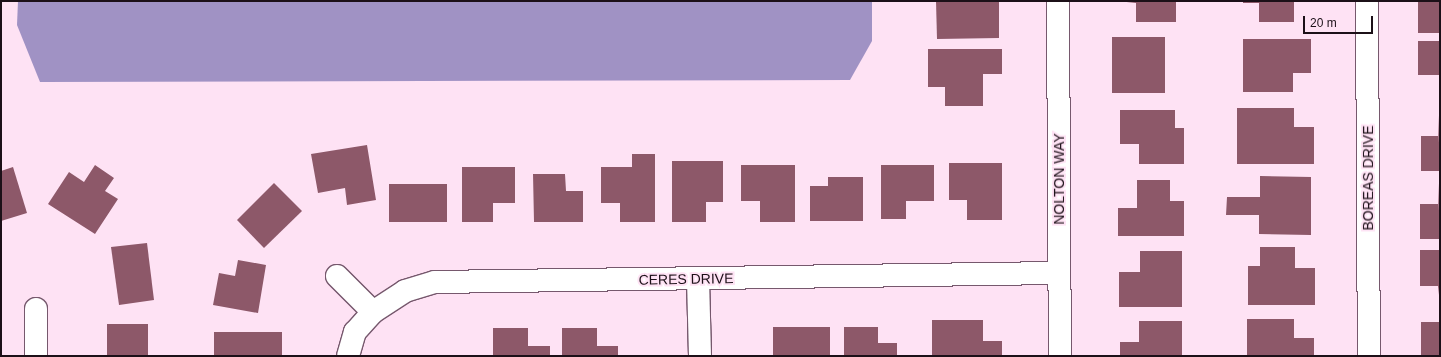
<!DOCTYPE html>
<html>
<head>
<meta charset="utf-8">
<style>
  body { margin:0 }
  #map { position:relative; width:1441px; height:357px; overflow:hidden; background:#fee2f4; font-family:Helvetica,sans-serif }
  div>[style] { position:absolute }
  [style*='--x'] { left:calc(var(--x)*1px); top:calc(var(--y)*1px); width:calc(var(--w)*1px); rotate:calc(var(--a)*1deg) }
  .water>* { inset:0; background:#a092c4 }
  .building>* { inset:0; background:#8d5869 }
  .roads { filter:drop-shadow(1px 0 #76586d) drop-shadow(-1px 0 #76586d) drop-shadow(0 1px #76586d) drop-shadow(0 -1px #76586d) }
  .minor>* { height:22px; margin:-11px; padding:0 11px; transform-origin:11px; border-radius:11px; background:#fff }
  span { translate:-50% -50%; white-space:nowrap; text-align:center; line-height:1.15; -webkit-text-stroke:4px #fee2f4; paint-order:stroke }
  .street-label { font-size:14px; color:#1c1018 }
  .frame { position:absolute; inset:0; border:2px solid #1c1018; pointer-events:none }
  .scale { position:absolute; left:1303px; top:16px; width:70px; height:18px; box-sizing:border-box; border:2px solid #1c1018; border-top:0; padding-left:5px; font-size:12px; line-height:14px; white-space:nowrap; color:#1c1018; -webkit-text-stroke:3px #fee2f4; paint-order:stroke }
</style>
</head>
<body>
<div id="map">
  <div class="water">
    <div style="clip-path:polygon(18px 1px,872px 1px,872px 41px,850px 80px,40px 82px,17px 25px)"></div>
  </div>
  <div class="building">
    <div style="clip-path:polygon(936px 1px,999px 1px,999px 38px,937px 39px)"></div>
    <div style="clip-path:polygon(1117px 1px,1176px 1px,1176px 22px,1136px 22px,1136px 3px)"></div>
    <div style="clip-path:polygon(1243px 1px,1294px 1px,1294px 22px,1259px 22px,1259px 3px,1243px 3px)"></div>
    <div style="clip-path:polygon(1418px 1px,1440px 1px,1440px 33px,1418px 33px)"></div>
    <div style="clip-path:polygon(1112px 37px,1165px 37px,1165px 93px,1112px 93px)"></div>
    <div style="clip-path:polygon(1243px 39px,1311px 39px,1311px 73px,1293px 73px,1293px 92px,1243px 92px)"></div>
    <div style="clip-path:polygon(1418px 41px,1440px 41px,1440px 75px,1418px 75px)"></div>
    <div style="clip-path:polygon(928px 49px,1002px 49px,1002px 74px,983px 74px,983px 106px,945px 106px,945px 87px,928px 87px)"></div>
    <div style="clip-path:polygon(1237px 108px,1294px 108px,1294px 127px,1314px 127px,1314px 164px,1237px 164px)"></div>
    <div style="clip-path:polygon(1120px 110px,1175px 110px,1175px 128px,1184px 128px,1184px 164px,1139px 164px,1139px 144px,1120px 144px)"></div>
    <div style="clip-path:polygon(1438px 115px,1440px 171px,1421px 171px,1421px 136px,1438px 136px)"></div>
    <div style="clip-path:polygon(367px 145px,376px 200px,347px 205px,345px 188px,318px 193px,311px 154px)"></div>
    <div style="clip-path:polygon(632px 154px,655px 154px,655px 222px,620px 222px,620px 203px,601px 203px,601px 167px,632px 167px)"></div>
    <div style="clip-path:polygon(672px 161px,723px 161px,723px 202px,706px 202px,706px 222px,672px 222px)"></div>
    <div style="clip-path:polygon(949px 163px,1002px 163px,1002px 220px,967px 220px,967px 200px,949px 200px)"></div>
    <div style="clip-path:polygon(95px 165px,114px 178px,105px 191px,118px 199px,95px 234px,48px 204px,69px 172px,84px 182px)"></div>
    <div style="clip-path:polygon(741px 165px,795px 165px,795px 222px,760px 222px,760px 201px,741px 201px)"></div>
    <div style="clip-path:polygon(881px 165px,934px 165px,934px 201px,906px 201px,906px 219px,881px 219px)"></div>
    <div style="clip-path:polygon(13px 167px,27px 213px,1px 221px,1px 171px)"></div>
    <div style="clip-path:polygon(462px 167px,515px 167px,515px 203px,493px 203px,493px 222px,462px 222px)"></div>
    <div style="clip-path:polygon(533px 174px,565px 174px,566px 191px,583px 191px,583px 222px,534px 222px)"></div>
    <div style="clip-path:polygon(1260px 176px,1311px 177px,1311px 235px,1259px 234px,1259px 215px,1226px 215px,1227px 197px,1260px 197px)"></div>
    <div style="clip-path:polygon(828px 177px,863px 177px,863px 221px,810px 221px,810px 186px,828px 186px)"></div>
    <div style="clip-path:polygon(1137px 180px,1170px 180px,1170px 201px,1184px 201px,1184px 236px,1118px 236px,1118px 208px,1137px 208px)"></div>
    <div style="clip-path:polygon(274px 183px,302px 211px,264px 248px,237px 220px)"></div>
    <div style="clip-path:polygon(1438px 183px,1440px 239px,1420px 239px,1420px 204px,1438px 204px)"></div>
    <div style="clip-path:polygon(389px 184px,447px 184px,447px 222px,389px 222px)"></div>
    <div style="clip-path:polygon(147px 243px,154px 300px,119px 305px,111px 247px)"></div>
    <div style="clip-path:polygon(1260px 247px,1295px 247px,1295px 268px,1315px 268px,1315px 305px,1248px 305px,1248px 266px,1260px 266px)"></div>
    <div style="clip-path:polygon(1420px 250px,1440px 250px,1440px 304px,1438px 286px,1420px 286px)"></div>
    <div style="clip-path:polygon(1140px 251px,1182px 251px,1182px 307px,1119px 307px,1119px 272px,1140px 272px)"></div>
    <div style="clip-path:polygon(238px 260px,266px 265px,258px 313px,213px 305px,219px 273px,235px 276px)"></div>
    <div style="clip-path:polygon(1247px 319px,1294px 319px,1294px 338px,1314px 338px,1314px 356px,1247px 356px)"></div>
    <div style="clip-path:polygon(932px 320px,983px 320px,983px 341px,1002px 341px,1002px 356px,932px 356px)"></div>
    <div style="clip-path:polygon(1139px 321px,1182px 321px,1182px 356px,1120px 356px,1120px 342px,1139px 342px)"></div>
    <div style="clip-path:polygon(1421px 322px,1440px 322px,1440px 356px,1421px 356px)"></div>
    <div style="clip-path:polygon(107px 324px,148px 324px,148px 356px,107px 356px)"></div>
    <div style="clip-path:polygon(773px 327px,830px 327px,830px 356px,773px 356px)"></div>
    <div style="clip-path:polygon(844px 327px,878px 327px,878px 343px,897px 343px,897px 356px,844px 356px)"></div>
    <div style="clip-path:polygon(493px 328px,528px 328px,528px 346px,550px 346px,550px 356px,493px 356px)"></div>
    <div style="clip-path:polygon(562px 328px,597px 328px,597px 346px,618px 346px,618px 356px,562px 356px)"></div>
    <div style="clip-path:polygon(214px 332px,282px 332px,282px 356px,214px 356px)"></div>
  </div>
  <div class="roads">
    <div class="minor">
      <div style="--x:1058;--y:1;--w:355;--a:89.7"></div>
      <div style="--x:1367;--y:1;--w:355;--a:89.7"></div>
      <div style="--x:337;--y:276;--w:51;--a:45"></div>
      <div style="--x:698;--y:279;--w:77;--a:88.5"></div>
      <div style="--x:36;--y:309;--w:47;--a:90"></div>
      <div style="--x:348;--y:356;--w:25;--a:-74"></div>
      <div style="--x:355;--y:332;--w:27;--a:-48"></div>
      <div style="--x:373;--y:312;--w:38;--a:-33"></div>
      <div style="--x:405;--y:291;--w:31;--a:-17"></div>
      <div style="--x:435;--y:282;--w:624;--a:-0.83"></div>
    </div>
  </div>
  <div class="street-label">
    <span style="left:1368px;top:178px;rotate:-90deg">BOREAS DRIVE</span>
    <span style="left:1059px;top:179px;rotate:-90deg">NOLTON WAY</span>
    <span style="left:686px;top:279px;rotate:-1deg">CERES DRIVE</span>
  </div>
  <div class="frame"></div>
  <div class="scale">20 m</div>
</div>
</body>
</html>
